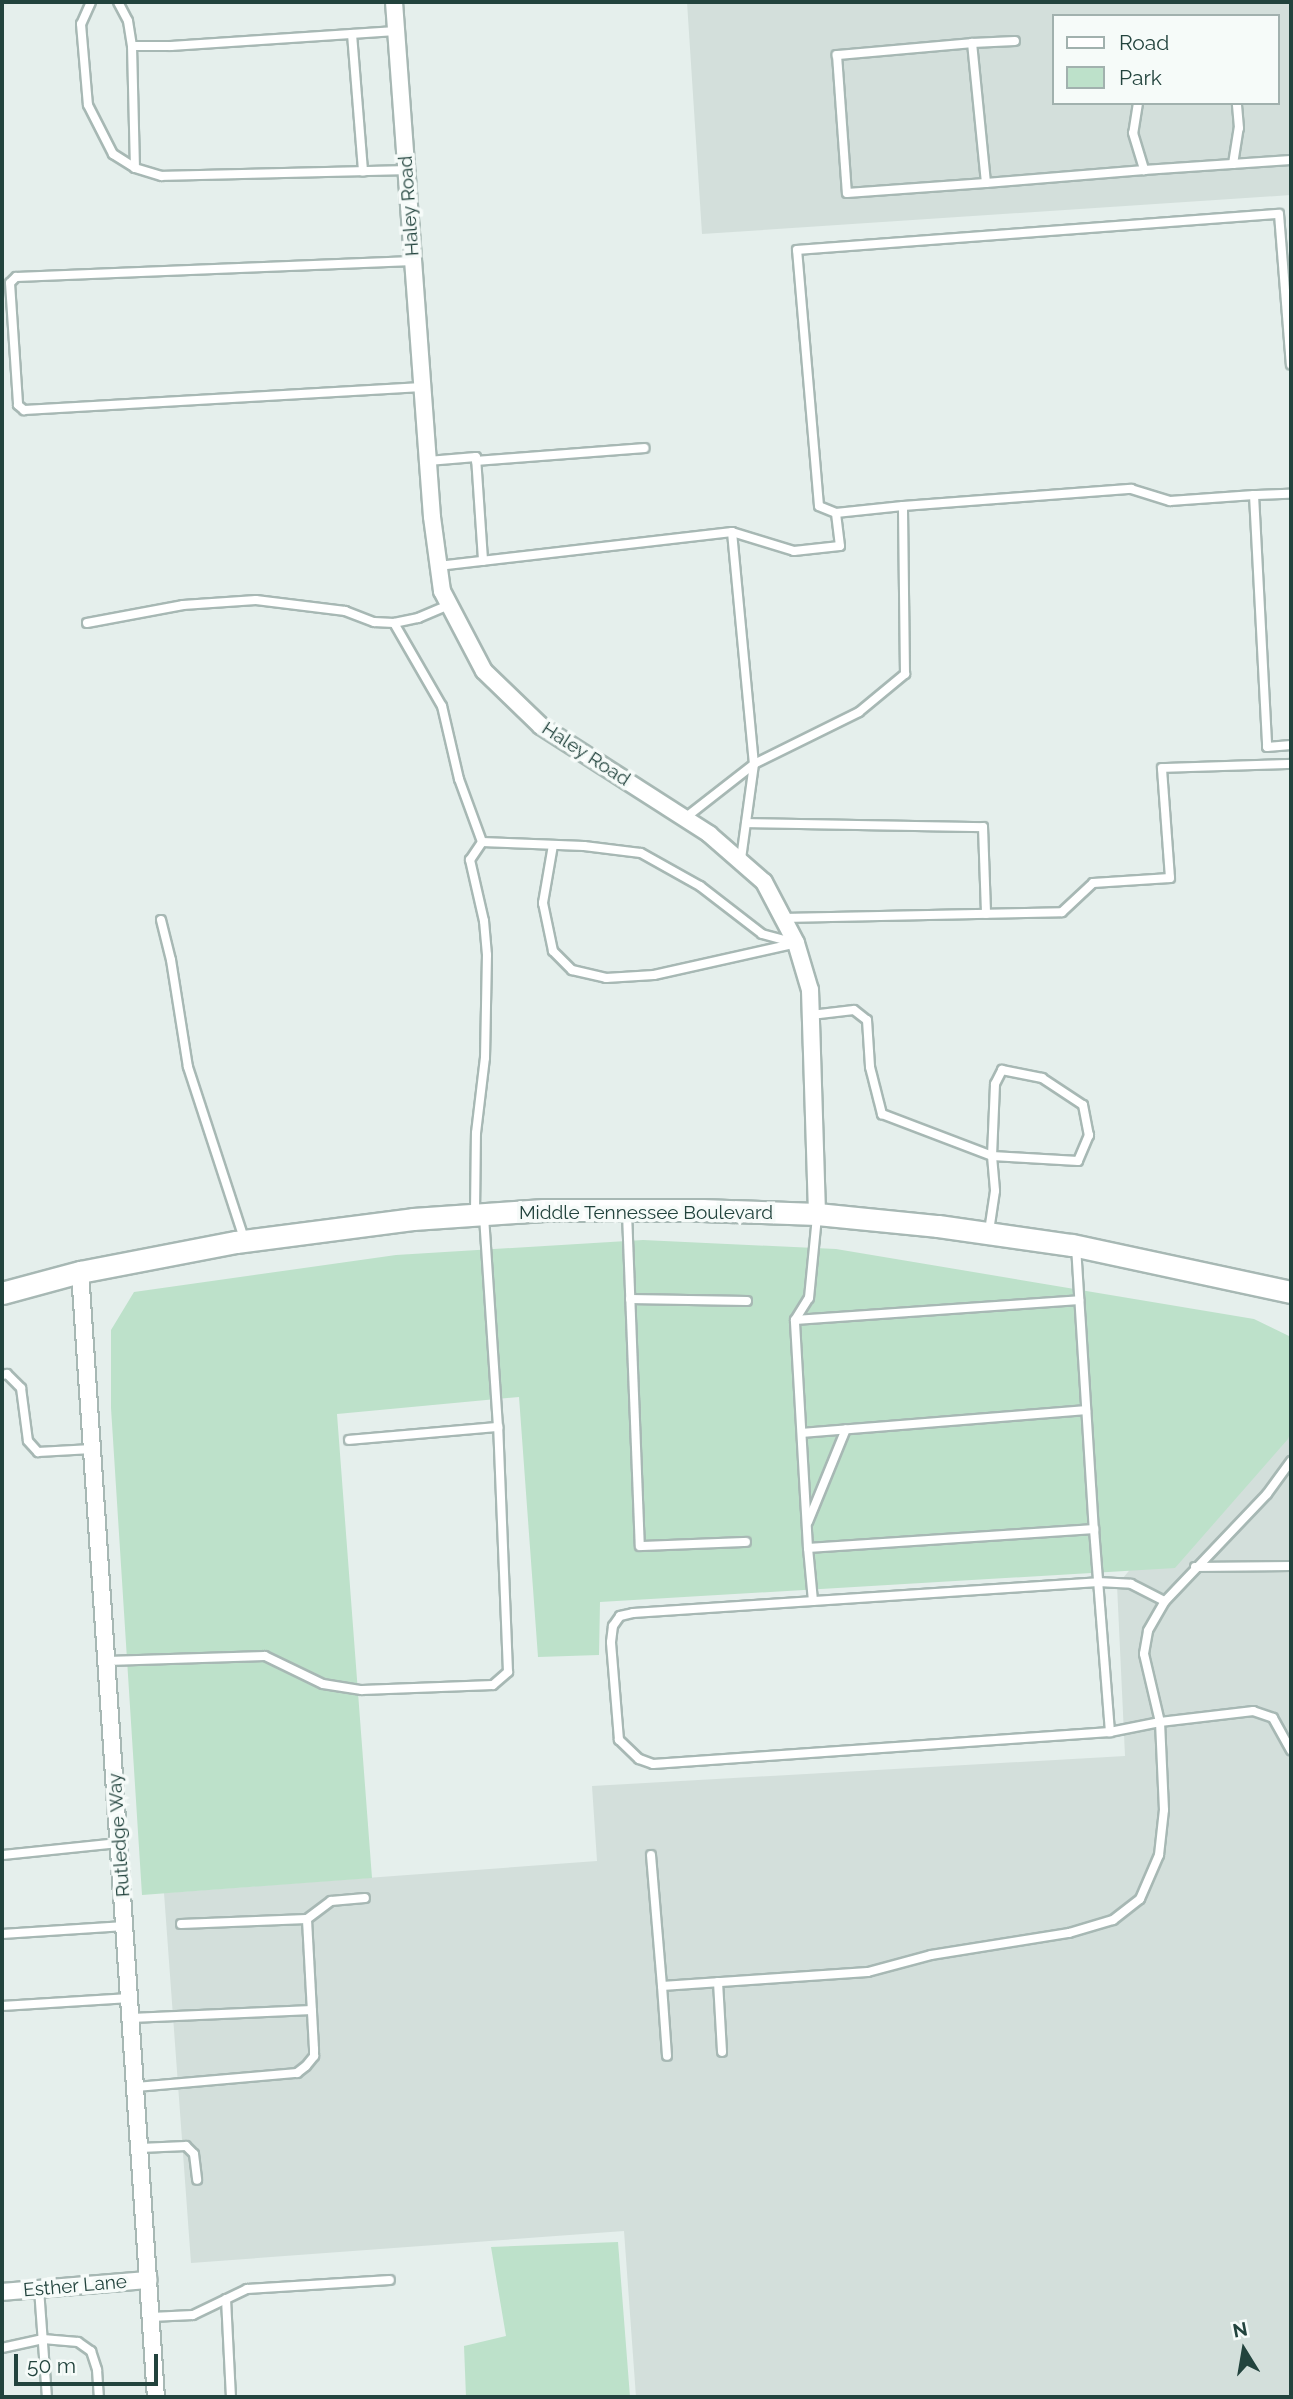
<!DOCTYPE html>
<html>
<head>
<meta charset="utf-8">
<style>
  body { margin:0 }
  #map { position:relative; width:1293px; height:2399px; overflow:hidden; background:#e5efec; font-family:Raleway,sans-serif }
  div>[style] { position:absolute }
  [style*='--x'] { left:calc(var(--x)*1px); top:calc(var(--y)*1px); width:calc(var(--w)*1px); rotate:calc(var(--a)*1deg) }
  .built>* { inset:0; background:#d3dfdb }
  .green>* { inset:0; background:#bde1ca }
  .roads { filter:drop-shadow(2px 0 #a7b8b4) drop-shadow(-2px 0 #a7b8b4) drop-shadow(0 2px #a7b8b4) drop-shadow(0 -2px #a7b8b4) }
  .service>* { height:8px; margin:-4px; padding:0 4px; transform-origin:4px; border-radius:4px; background:#fff }
  .minor>* { height:16px; margin:-8px; padding:0 8px; transform-origin:8px; border-radius:8px; background:#fff }
  .secondary>* { height:21px; margin:-10.5px; padding:0 10.5px; transform-origin:10.5px; border-radius:10.5px; background:#fff }
  span { translate:-50% -50%; white-space:nowrap; text-align:center; line-height:1.15; -webkit-text-stroke:7px #f6fbf9; paint-order:stroke }
  .street-label { font-size:19px; color:#22433d }
  .frame { position:absolute; inset:0; border:4px solid #22433d; pointer-events:none }
  .legend { position:absolute; left:1052px; top:14px; width:228px; height:91px; box-sizing:border-box; background:#f6fbf9; border:2px solid #a1b1ae; margin:0; padding:9px 12px; list-style:none; font-size:21px; color:#22433d }
  .legend li { display:flex; align-items:center; gap:14px; height:35px }
  .legend b { width:35px; border:2px solid #a1b1ae }
  .north { position:absolute; left:1209px; top:2315px; width:70px; height:70px; -webkit-text-stroke:5px #f6fbf9; paint-order:stroke; rotate:349deg; font-size:19px; font-weight:700; line-height:28px; text-align:center; color:#22433d }
  .north::after { content:''; display:block; margin:auto; width:24px; height:32px; background:#22433d; clip-path:polygon(50% 0,100% 100%,50% 72%,0 100%) }
  .scale { position:absolute; left:14px; top:2354px; width:144px; height:32px; box-sizing:border-box; border:4px solid #22433d; border-top:0; padding-left:9px; font-size:21px; line-height:24px; white-space:nowrap; color:#22433d; -webkit-text-stroke:5px #f6fbf9; paint-order:stroke }
</style>
</head>
<body>
<div id="map">
  <div class="built">
    <div style="clip-path:polygon(evenodd,687px 2px,1291px 2px,1291px 195px,702px 234px,687px 2px,1053px 16px,1277px 16px,1277px 103px,1053px 103px,1053px 16px)"></div>
    <div style="clip-path:polygon(1291px 1379px,1291px 2397px,636px 2397px,624px 2231px,191px 2263px,164px 1893px,597px 1861px,592px 1786px,1125px 1756px,1117px 1585px)"></div>
  </div>
  <div class="green">
    <div style="clip-path:polygon(643px 1240px,836px 1249px,1254px 1319px,1291px 1337px,1291px 1431px,1288px 1439px,1175px 1568px,600px 1602px,599px 1655px,538px 1657px,519px 1397px,337px 1414px,372px 1878px,142px 1895px,111px 1408px,111px 1330px,134px 1292px,396px 1255px)"></div>
    <div style="clip-path:polygon(618px 2242px,630px 2397px,466px 2397px,464px 2346px,506px 2336px,491px 2247px)"></div>
  </div>
  <div class="roads">
    <div class="service">
      <div style="--x:91;--y:2;--w:24;--a:114"></div>
      <div style="--x:81;--y:24;--w:81;--a:85.1"></div>
      <div style="--x:88;--y:105;--w:55;--a:63"></div>
      <div style="--x:113;--y:154;--w:26;--a:32"></div>
      <div style="--x:135;--y:168;--w:28;--a:17"></div>
      <div style="--x:162;--y:176;--w:244;--a:-1.4"></div>
      <div style="--x:118;--y:2;--w:21;--a:62"></div>
      <div style="--x:128;--y:21;--w:25;--a:81"></div>
      <div style="--x:132;--y:46;--w:39;--a:0"></div>
      <div style="--x:171;--y:46;--w:225;--a:-3.8"></div>
      <div style="--x:352;--y:34;--w:138;--a:85.4"></div>
      <div style="--x:972;--y:43;--w:43;--a:-2.7"></div>
      <div style="--x:132;--y:46;--w:122;--a:88.6"></div>
      <div style="--x:1138;--y:103;--w:30;--a:99"></div>
      <div style="--x:1133;--y:133;--w:39;--a:73"></div>
      <div style="--x:1233;--y:164;--w:36;--a:-81"></div>
      <div style="--x:1239;--y:128;--w:25;--a:-95"></div>
      <div style="--x:986;--y:183;--w:141;--a:-95.7"></div>
      <div style="--x:972;--y:43;--w:136;--a:174.9"></div>
      <div style="--x:837;--y:55;--w:138;--a:85.9"></div>
      <div style="--x:847;--y:193;--w:139;--a:-4.1"></div>
      <div style="--x:986;--y:183;--w:159;--a:-4.7"></div>
      <div style="--x:1144;--y:170;--w:147;--a:-3.9"></div>
      <div style="--x:413;--y:261;--w:397;--a:177.7"></div>
      <div style="--x:16;--y:277;--w:8;--a:135"></div>
      <div style="--x:10;--y:283;--w:122;--a:86.2"></div>
      <div style="--x:18;--y:405;--w:8;--a:40"></div>
      <div style="--x:24;--y:410;--w:399;--a:-3.3"></div>
      <div style="--x:428;--y:461;--w:48;--a:-4.8"></div>
      <div style="--x:476;--y:457;--w:104;--a:86.1"></div>
      <div style="--x:476;--y:461;--w:169;--a:-4.4"></div>
      <div style="--x:1254;--y:495;--w:37;--a:-2"></div>
      <div style="--x:836;--y:513;--w:18;--a:-158"></div>
      <div style="--x:819;--y:506;--w:257;--a:-94.9"></div>
      <div style="--x:797;--y:250;--w:483;--a:-4.3"></div>
      <div style="--x:1279;--y:214;--w:151;--a:85.5"></div>
      <div style="--x:732;--y:532;--w:233;--a:84.6"></div>
      <div style="--x:754;--y:764;--w:96;--a:97.8"></div>
      <div style="--x:438;--y:566;--w:296;--a:-6.6"></div>
      <div style="--x:732;--y:532;--w:65;--a:17"></div>
      <div style="--x:794;--y:551;--w:46;--a:-6.2"></div>
      <div style="--x:840;--y:546;--w:33;--a:-97"></div>
      <div style="--x:836;--y:513;--w:67;--a:-6"></div>
      <div style="--x:903;--y:506;--w:229;--a:-4.3"></div>
      <div style="--x:1131;--y:489;--w:41;--a:17.1"></div>
      <div style="--x:1170;--y:501;--w:84;--a:-4.1"></div>
      <div style="--x:1254;--y:495;--w:252;--a:87"></div>
      <div style="--x:1267;--y:747;--w:24;--a:-5"></div>
      <div style="--x:87;--y:623;--w:98;--a:-10.6"></div>
      <div style="--x:183;--y:605;--w:73;--a:-3.9"></div>
      <div style="--x:256;--y:600;--w:90;--a:7"></div>
      <div style="--x:345;--y:611;--w:31;--a:21"></div>
      <div style="--x:374;--y:622;--w:20;--a:3"></div>
      <div style="--x:394;--y:623;--w:25;--a:-12"></div>
      <div style="--x:418;--y:618;--w:34;--a:-23"></div>
      <div style="--x:394;--y:623;--w:96;--a:60"></div>
      <div style="--x:442;--y:706;--w:75;--a:76.9"></div>
      <div style="--x:459;--y:779;--w:67;--a:69.9"></div>
      <div style="--x:482;--y:842;--w:102;--a:2.2"></div>
      <div style="--x:584;--y:846;--w:57;--a:7"></div>
      <div style="--x:641;--y:853;--w:68;--a:29.2"></div>
      <div style="--x:700;--y:886;--w:78;--a:37.7"></div>
      <div style="--x:762;--y:934;--w:35;--a:15"></div>
      <div style="--x:685;--y:818;--w:88;--a:-38"></div>
      <div style="--x:754;--y:764;--w:117;--a:-26.3"></div>
      <div style="--x:859;--y:712;--w:60;--a:-39.6"></div>
      <div style="--x:905;--y:674;--w:168;--a:-90.7"></div>
      <div style="--x:746;--y:823;--w:237;--a:1"></div>
      <div style="--x:983;--y:827;--w:87;--a:88"></div>
      <div style="--x:553;--y:845;--w:59;--a:99.8"></div>
      <div style="--x:543;--y:903;--w:49;--a:78.2"></div>
      <div style="--x:553;--y:951;--w:27;--a:45"></div>
      <div style="--x:572;--y:970;--w:35;--a:13"></div>
      <div style="--x:606;--y:978;--w:48;--a:-3.6"></div>
      <div style="--x:654;--y:975;--w:142;--a:-12.6"></div>
      <div style="--x:783;--y:918;--w:279;--a:-1.2"></div>
      <div style="--x:1062;--y:912;--w:42;--a:-43.1"></div>
      <div style="--x:1093;--y:883;--w:77;--a:-3.7"></div>
      <div style="--x:1170;--y:878;--w:110;--a:-94.2"></div>
      <div style="--x:1162;--y:768;--w:129;--a:-1.8"></div>
      <div style="--x:161;--y:920;--w:41;--a:76"></div>
      <div style="--x:171;--y:960;--w:108;--a:81"></div>
      <div style="--x:188;--y:1067;--w:180;--a:71.9"></div>
      <div style="--x:811;--y:1015;--w:43;--a:-6.6"></div>
      <div style="--x:854;--y:1010;--w:16;--a:38"></div>
      <div style="--x:867;--y:1020;--w:47;--a:86.3"></div>
      <div style="--x:870;--y:1067;--w:49;--a:75.7"></div>
      <div style="--x:882;--y:1114;--w:118;--a:20.9"></div>
      <div style="--x:992;--y:1156;--w:35;--a:85"></div>
      <div style="--x:995;--y:1191;--w:40;--a:98.5"></div>
      <div style="--x:1002;--y:1070;--w:41;--a:11.3"></div>
      <div style="--x:1042;--y:1078;--w:49;--a:33.4"></div>
      <div style="--x:1083;--y:1105;--w:31;--a:79"></div>
      <div style="--x:1089;--y:1135;--w:28;--a:113"></div>
      <div style="--x:1078;--y:1161;--w:86;--a:-176.7"></div>
      <div style="--x:992;--y:1156;--w:72;--a:-87.6"></div>
      <div style="--x:995;--y:1084;--w:16;--a:-63"></div>
      <div style="--x:475;--y:1212;--w:79;--a:-89.3"></div>
      <div style="--x:476;--y:1133;--w:76;--a:-83.2"></div>
      <div style="--x:485;--y:1058;--w:103;--a:-88.9"></div>
      <div style="--x:487;--y:955;--w:34;--a:-95"></div>
      <div style="--x:484;--y:921;--w:63;--a:-102.9"></div>
      <div style="--x:470;--y:860;--w:22;--a:-56"></div>
      <div style="--x:627;--y:1213;--w:333;--a:87.8"></div>
      <div style="--x:640;--y:1546;--w:106;--a:-2.2"></div>
      <div style="--x:1076;--y:1246;--w:284;--a:86.4"></div>
      <div style="--x:630;--y:1299;--w:117;--a:1"></div>
      <div style="--x:795;--y:1320;--w:285;--a:-4"></div>
      <div style="--x:2;--y:1375;--w:5;--a:-11"></div>
      <div style="--x:7;--y:1374;--w:20;--a:45"></div>
      <div style="--x:21;--y:1388;--w:53;--a:82.5"></div>
      <div style="--x:28;--y:1441;--w:15;--a:48"></div>
      <div style="--x:38;--y:1452;--w:54;--a:-3.2"></div>
      <div style="--x:802;--y:1433;--w:285;--a:-4.6"></div>
      <div style="--x:349;--y:1440;--w:150;--a:-5"></div>
      <div style="--x:1291;--y:1461;--w:41;--a:126"></div>
      <div style="--x:1267;--y:1494;--w:148;--a:133.6"></div>
      <div style="--x:1165;--y:1601;--w:34;--a:120"></div>
      <div style="--x:1148;--y:1631;--w:23;--a:100"></div>
      <div style="--x:1144;--y:1654;--w:70;--a:76.8"></div>
      <div style="--x:1160;--y:1722;--w:94;--a:-6.7"></div>
      <div style="--x:1253;--y:1711;--w:21;--a:19"></div>
      <div style="--x:1273;--y:1718;--w:37;--a:61"></div>
      <div style="--x:808;--y:1522;--w:100;--a:-67.8"></div>
      <div style="--x:808;--y:1548;--w:228;--a:-93.3"></div>
      <div style="--x:795;--y:1320;--w:26;--a:-58"></div>
      <div style="--x:809;--y:1298;--w:81;--a:-84.4"></div>
      <div style="--x:1195;--y:1567;--w:96;--a:-0.6"></div>
      <div style="--x:813;--y:1601;--w:53;--a:-95.4"></div>
      <div style="--x:808;--y:1548;--w:287;--a:-3.8"></div>
      <div style="--x:1094;--y:1529;--w:204;--a:85.5"></div>
      <div style="--x:107;--y:1661;--w:158;--a:-1.8"></div>
      <div style="--x:265;--y:1656;--w:64;--a:25.8"></div>
      <div style="--x:323;--y:1684;--w:39;--a:9"></div>
      <div style="--x:362;--y:1690;--w:131;--a:-2.2"></div>
      <div style="--x:493;--y:1685;--w:20;--a:-41"></div>
      <div style="--x:508;--y:1672;--w:245;--a:-92.3"></div>
      <div style="--x:498;--y:1427;--w:210;--a:-93.8"></div>
      <div style="--x:2;--y:1855;--w:118;--a:-5.9"></div>
      <div style="--x:651;--y:1855;--w:131;--a:85.2"></div>
      <div style="--x:662;--y:1986;--w:206;--a:-3.9"></div>
      <div style="--x:868;--y:1972;--w:65;--a:-15.1"></div>
      <div style="--x:931;--y:1955;--w:140;--a:-9.1"></div>
      <div style="--x:1069;--y:1933;--w:46;--a:-16.5"></div>
      <div style="--x:1113;--y:1920;--w:34;--a:-38"></div>
      <div style="--x:1140;--y:1899;--w:48;--a:-66.6"></div>
      <div style="--x:1159;--y:1855;--w:45;--a:-83.7"></div>
      <div style="--x:1164;--y:1810;--w:88;--a:-92.6"></div>
      <div style="--x:1160;--y:1722;--w:51;--a:168.7"></div>
      <div style="--x:1110;--y:1732;--w:458;--a:176"></div>
      <div style="--x:653;--y:1764;--w:15;--a:-160"></div>
      <div style="--x:639;--y:1759;--w:28;--a:-136"></div>
      <div style="--x:619;--y:1740;--w:98;--a:-94.7"></div>
      <div style="--x:611;--y:1642;--w:16;--a:-83"></div>
      <div style="--x:613;--y:1626;--w:12;--a:-55"></div>
      <div style="--x:620;--y:1616;--w:13;--a:-13"></div>
      <div style="--x:633;--y:1613;--w:466;--a:-3.8"></div>
      <div style="--x:1098;--y:1582;--w:33;--a:3"></div>
      <div style="--x:1131;--y:1584;--w:38;--a:27"></div>
      <div style="--x:181;--y:1924;--w:126;--a:-2.3"></div>
      <div style="--x:307;--y:1919;--w:30;--a:-37"></div>
      <div style="--x:331;--y:1901;--w:34;--a:-5"></div>
      <div style="--x:2;--y:1934;--w:123;--a:-3.7"></div>
      <div style="--x:718;--y:1982;--w:70;--a:86.7"></div>
      <div style="--x:662;--y:1986;--w:70;--a:85.9"></div>
      <div style="--x:2;--y:2006;--w:128;--a:-3.6"></div>
      <div style="--x:131;--y:2018;--w:181;--a:-2.5"></div>
      <div style="--x:136;--y:2087;--w:162;--a:-5"></div>
      <div style="--x:297;--y:2073;--w:11;--a:-38"></div>
      <div style="--x:306;--y:2066;--w:13;--a:-51"></div>
      <div style="--x:314;--y:2056;--w:7;--a:-90"></div>
      <div style="--x:314;--y:2049;--w:130;--a:-93.1"></div>
      <div style="--x:140;--y:2148;--w:46;--a:-2.5"></div>
      <div style="--x:186;--y:2146;--w:11;--a:45"></div>
      <div style="--x:194;--y:2154;--w:26;--a:83"></div>
      <div style="--x:39;--y:2289;--w:108;--a:85.8"></div>
      <div style="--x:226;--y:2299;--w:98;--a:87.1"></div>
      <div style="--x:151;--y:2317;--w:42;--a:-2.7"></div>
      <div style="--x:193;--y:2315;--w:60;--a:-25.7"></div>
      <div style="--x:247;--y:2289;--w:143;--a:-3.6"></div>
      <div style="--x:2;--y:2348;--w:42;--a:-12.4"></div>
      <div style="--x:43;--y:2339;--w:35;--a:5"></div>
      <div style="--x:78;--y:2342;--w:16;--a:35"></div>
      <div style="--x:91;--y:2351;--w:20;--a:72"></div>
      <div style="--x:97;--y:2370;--w:27;--a:86"></div>
    </div>
    <div class="minor">
      <div style="--x:394;--y:2;--w:516;--a:85.78"></div>
      <div style="--x:432;--y:517;--w:75;--a:82.3"></div>
      <div style="--x:442;--y:591;--w:90;--a:62.3"></div>
      <div style="--x:484;--y:671;--w:79;--a:44"></div>
      <div style="--x:541;--y:726;--w:200;--a:32.7"></div>
      <div style="--x:709;--y:834;--w:73;--a:41.1"></div>
      <div style="--x:764;--y:882;--w:69;--a:62.3"></div>
      <div style="--x:796;--y:943;--w:49;--a:73.4"></div>
      <div style="--x:810;--y:990;--w:224;--a:88.2"></div>
      <div style="--x:80;--y:1272;--w:1128;--a:86.14"></div>
      <div style="--x:2;--y:2292;--w:147;--a:-4.7"></div>
    </div>
    <div class="secondary">
      <div style="--x:2;--y:1293;--w:81;--a:-15.1"></div>
      <div style="--x:80;--y:1272;--w:159;--a:-10.9"></div>
      <div style="--x:236;--y:1242;--w:178;--a:-7.4"></div>
      <div style="--x:413;--y:1219;--w:131;--a:-3.9"></div>
      <div style="--x:544;--y:1210;--w:158;--a:0"></div>
      <div style="--x:702;--y:1210;--w:115;--a:2"></div>
      <div style="--x:817;--y:1214;--w:122;--a:5.7"></div>
      <div style="--x:938;--y:1226;--w:135;--a:8.1"></div>
      <div style="--x:1072;--y:1245;--w:224;--a:12.1"></div>
    </div>
  </div>
  <div class="street-label">
    <span style="left:409px;top:206px;rotate:-94deg">Haley Road</span>
    <span style="left:586px;top:754px;rotate:33deg">Haley Road</span>
    <span style="left:646px;top:1213px">Middle Tennessee Boulevard</span>
    <span style="left:119px;top:1835px;rotate:-94deg">Rutledge Way</span>
    <span style="left:75px;top:2286px;rotate:-5deg">Esther Lane</span>
  </div>
  <div class="frame"></div>
  <ul class="legend">
  <li><b style="height:9px;background:#fff"></b>Road</li>
  <li><b style="height:19px;background:#bde1ca"></b>Park</li>
  </ul>
  <div class="north">N</div>
  <div class="scale">50 m</div>
</div>
</body>
</html>
